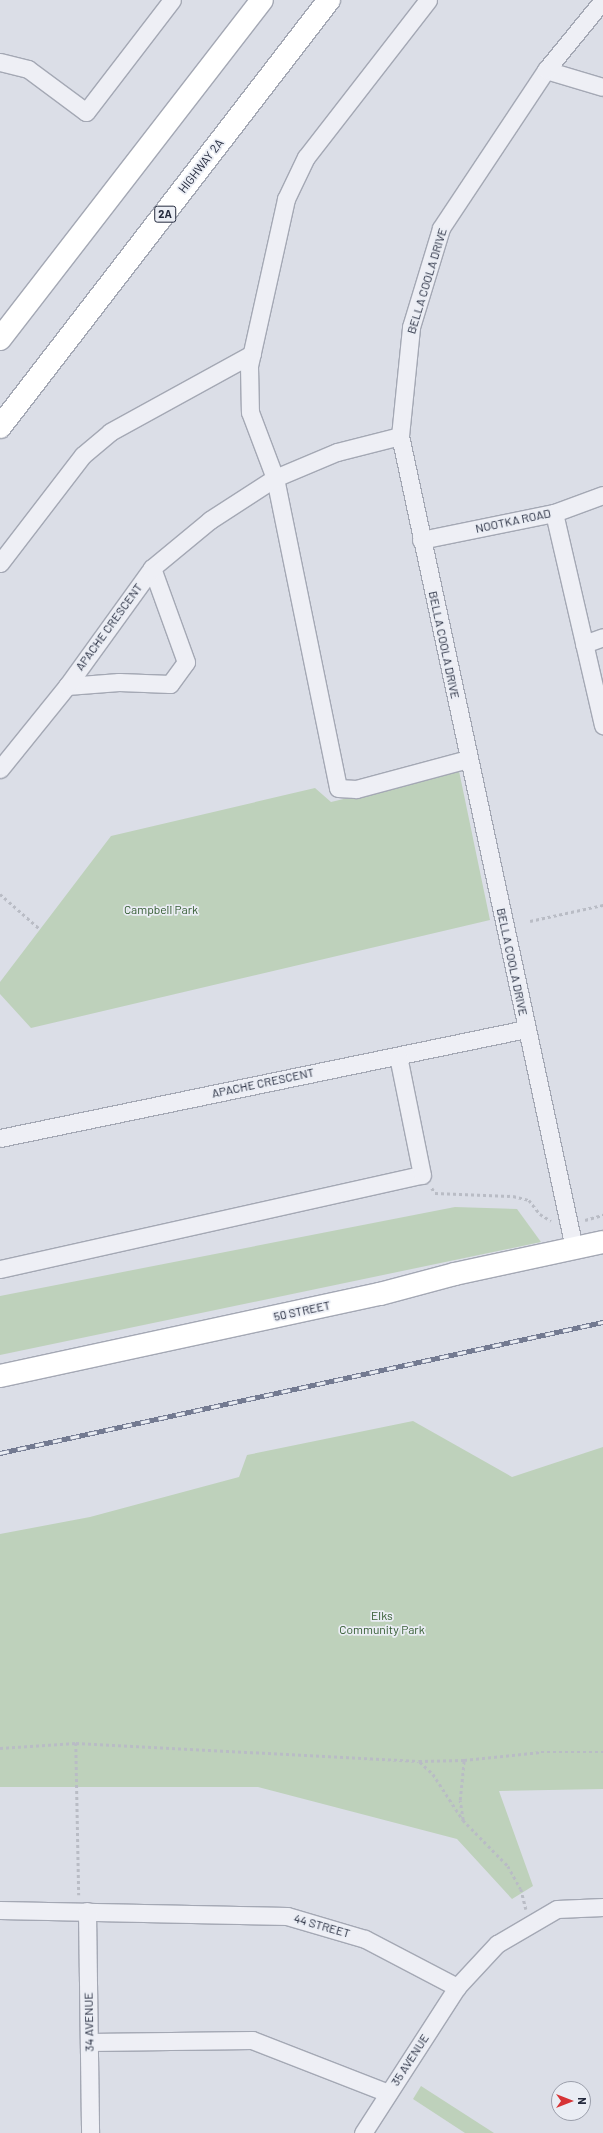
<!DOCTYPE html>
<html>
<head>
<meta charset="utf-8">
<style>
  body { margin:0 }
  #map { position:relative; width:603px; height:2133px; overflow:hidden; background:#dbdee7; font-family:Barlow,sans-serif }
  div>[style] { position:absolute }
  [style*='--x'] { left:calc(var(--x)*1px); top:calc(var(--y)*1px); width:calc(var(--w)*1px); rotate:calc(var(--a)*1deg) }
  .green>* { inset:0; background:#bed1bb }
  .path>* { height:2.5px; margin-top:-1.25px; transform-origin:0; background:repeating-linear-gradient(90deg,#b9bcc5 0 3px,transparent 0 6px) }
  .roads { filter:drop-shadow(1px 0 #a4a8b4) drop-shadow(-1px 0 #a4a8b4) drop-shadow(0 1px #a4a8b4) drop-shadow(0 -1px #a4a8b4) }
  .minor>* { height:17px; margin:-8.5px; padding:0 8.5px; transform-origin:8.5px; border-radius:8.5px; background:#eeeff5 }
  .major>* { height:22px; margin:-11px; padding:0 11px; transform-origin:11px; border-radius:11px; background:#fff }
  .rail>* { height:4.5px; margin-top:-2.25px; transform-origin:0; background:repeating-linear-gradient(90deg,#eaedf4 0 9px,#737a91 0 18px); box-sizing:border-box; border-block:1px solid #737a91 }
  span { translate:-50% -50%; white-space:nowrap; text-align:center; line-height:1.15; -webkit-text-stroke:3.5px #eaedf4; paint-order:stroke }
  .shield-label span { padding:1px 3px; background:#eaedf4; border:1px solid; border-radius:3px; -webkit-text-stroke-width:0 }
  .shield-label { font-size:11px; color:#242a3d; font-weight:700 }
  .street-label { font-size:12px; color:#242a3d }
  .park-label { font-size:12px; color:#325a30 }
  .north { position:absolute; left:551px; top:2081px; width:40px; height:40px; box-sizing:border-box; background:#eaedf4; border:1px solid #9b9fab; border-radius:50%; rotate:90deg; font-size:11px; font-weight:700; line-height:16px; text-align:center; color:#242a3d }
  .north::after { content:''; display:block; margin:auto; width:14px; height:18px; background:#d73436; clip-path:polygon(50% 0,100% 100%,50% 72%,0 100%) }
</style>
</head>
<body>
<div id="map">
  <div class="green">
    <div style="clip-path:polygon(459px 771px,490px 920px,31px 1028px,0 994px,0 982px,111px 836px,315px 788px,331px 802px)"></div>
    <div style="clip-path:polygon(455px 1207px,517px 1209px,541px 1242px,0 1355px,0 1296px)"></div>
    <div style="clip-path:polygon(413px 1421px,512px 1477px,603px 1447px,603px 1789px,499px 1791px,533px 1886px,512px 1899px,457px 1839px,258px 1787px,0 1787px,0 1534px,90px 1517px,239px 1477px,247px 1455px)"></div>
    <div style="clip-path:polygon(421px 2086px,494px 2133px,465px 2133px,413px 2099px)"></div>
  </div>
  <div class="path">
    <div style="--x:0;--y:894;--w:53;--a:41.2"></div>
    <div style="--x:530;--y:921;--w:75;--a:-12.4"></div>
    <div style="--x:432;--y:1188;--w:6;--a:59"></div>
    <div style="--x:435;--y:1193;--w:78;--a:2.2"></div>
    <div style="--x:513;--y:1196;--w:16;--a:14"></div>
    <div style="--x:529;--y:1200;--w:18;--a:52"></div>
    <div style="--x:540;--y:1214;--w:13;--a:32"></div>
    <div style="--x:585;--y:1220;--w:19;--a:-16"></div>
    <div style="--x:76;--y:1743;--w:152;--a:88.9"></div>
    <div style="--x:0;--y:1748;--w:76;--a:-3.8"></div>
    <div style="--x:76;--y:1743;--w:343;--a:3"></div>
    <div style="--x:419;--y:1761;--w:45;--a:-1.3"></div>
    <div style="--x:464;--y:1760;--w:77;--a:-5.9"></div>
    <div style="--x:541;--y:1752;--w:62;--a:0"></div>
    <div style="--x:420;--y:1762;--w:18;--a:43"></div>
    <div style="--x:433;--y:1774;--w:55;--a:56.9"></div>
    <div style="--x:463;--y:1820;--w:20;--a:-99"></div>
    <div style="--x:460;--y:1800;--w:40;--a:-84.3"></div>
    <div style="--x:463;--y:1820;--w:64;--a:45.6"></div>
    <div style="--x:508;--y:1866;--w:26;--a:61"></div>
    <div style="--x:521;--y:1889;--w:21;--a:76"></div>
  </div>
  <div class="roads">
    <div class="minor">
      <div style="--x:428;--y:0;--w:199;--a:127.8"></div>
      <div style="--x:306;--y:157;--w:47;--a:115.5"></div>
      <div style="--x:286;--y:199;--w:171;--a:102.5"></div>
      <div style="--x:249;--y:366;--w:46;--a:88.8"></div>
      <div style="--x:250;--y:412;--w:71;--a:69.3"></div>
      <div style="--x:275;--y:478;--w:316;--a:78.5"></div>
      <div style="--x:338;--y:788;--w:18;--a:3"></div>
      <div style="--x:356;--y:789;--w:116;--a:-15"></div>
      <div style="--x:0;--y:62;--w:29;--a:14"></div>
      <div style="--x:28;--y:69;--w:72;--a:36.6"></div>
      <div style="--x:86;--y:112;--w:141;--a:-52.5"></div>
      <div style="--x:546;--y:70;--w:59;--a:16.6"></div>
      <div style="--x:554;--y:513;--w:218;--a:77"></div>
      <div style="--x:421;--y:540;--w:136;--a:-11.5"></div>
      <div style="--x:554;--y:513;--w:52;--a:-20.2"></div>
      <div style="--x:0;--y:563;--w:136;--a:-52.5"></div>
      <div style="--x:83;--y:455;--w:35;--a:-40"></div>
      <div style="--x:110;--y:432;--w:162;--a:-28.8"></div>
      <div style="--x:584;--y:644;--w:20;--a:-20"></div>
      <div style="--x:67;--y:686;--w:52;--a:-4.4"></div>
      <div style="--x:119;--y:682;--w:51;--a:2.2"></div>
      <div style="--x:170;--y:684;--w:27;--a:-54"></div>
      <div style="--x:186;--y:662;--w:100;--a:-109.9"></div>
      <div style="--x:0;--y:769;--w:107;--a:-51.1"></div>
      <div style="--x:67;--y:686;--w:145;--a:-54.2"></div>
      <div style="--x:152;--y:568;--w:75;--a:-39.6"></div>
      <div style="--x:210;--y:520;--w:77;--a:-32.9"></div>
      <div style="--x:275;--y:478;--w:67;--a:-22.8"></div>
      <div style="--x:337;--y:452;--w:65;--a:-14.3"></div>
      <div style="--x:0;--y:1138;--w:537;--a:-11.71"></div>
      <div style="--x:574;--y:1248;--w:830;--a:-102.09"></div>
      <div style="--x:400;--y:436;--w:110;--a:-84.2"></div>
      <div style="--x:411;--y:327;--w:103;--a:-73.1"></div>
      <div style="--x:441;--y:228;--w:190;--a:-56.4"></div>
      <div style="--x:546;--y:70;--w:90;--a:-50.8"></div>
      <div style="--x:0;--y:1269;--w:432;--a:-12.6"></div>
      <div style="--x:422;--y:1175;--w:121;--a:-101.4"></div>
      <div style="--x:0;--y:1910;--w:287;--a:1.2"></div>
      <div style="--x:287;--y:1916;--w:81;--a:16.4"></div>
      <div style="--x:365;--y:1939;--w:104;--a:27.6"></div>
      <div style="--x:87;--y:1911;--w:222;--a:89.2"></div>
      <div style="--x:89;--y:2042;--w:163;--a:-0.7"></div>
      <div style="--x:252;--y:2040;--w:146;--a:21.3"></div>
      <div style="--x:363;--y:2133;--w:174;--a:-57.2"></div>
      <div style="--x:457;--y:1987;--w:59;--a:-47.1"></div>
      <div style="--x:497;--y:1944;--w:69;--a:-30.3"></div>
      <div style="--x:557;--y:1909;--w:46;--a:-2.5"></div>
    </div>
    <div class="major">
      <div style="--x:0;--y:339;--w:428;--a:-52.3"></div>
      <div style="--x:0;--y:427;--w:539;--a:-52.39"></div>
      <div style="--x:0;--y:1376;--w:389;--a:-12.2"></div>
      <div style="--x:380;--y:1294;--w:78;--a:-14.9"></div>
      <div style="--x:455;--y:1274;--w:151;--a:-12.2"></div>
    </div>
  </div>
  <div class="rail">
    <div style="--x:0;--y:1453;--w:617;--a:-12.26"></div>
  </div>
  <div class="shield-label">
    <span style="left:165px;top:214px">2A</span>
  </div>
  <div class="street-label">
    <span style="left:201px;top:166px;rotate:-52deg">HIGHWAY 2A</span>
    <span style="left:427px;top:281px;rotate:-73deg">BELLA COOLA DRIVE</span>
    <span style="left:513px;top:521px;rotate:-12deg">NOOTKA ROAD</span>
    <span style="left:109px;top:627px;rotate:-54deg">APACHE CRESCENT</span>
    <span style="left:444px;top:645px;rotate:78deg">BELLA COOLA DRIVE</span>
    <span style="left:512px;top:962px;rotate:78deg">BELLA COOLA DRIVE</span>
    <span style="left:263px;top:1083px;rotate:-12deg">APACHE CRESCENT</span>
    <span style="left:302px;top:1311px;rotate:-12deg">50 STREET</span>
    <span style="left:322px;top:1926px;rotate:16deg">44 STREET</span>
    <span style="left:89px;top:2022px;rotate:-91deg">34 AVENUE</span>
    <span style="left:410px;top:2060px;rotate:-57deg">35 AVENUE</span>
  </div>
  <div class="park-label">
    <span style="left:161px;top:910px">Campbell Park</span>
    <span style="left:382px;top:1623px">Elks<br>Community Park</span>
  </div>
  <div class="north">N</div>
</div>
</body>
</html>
